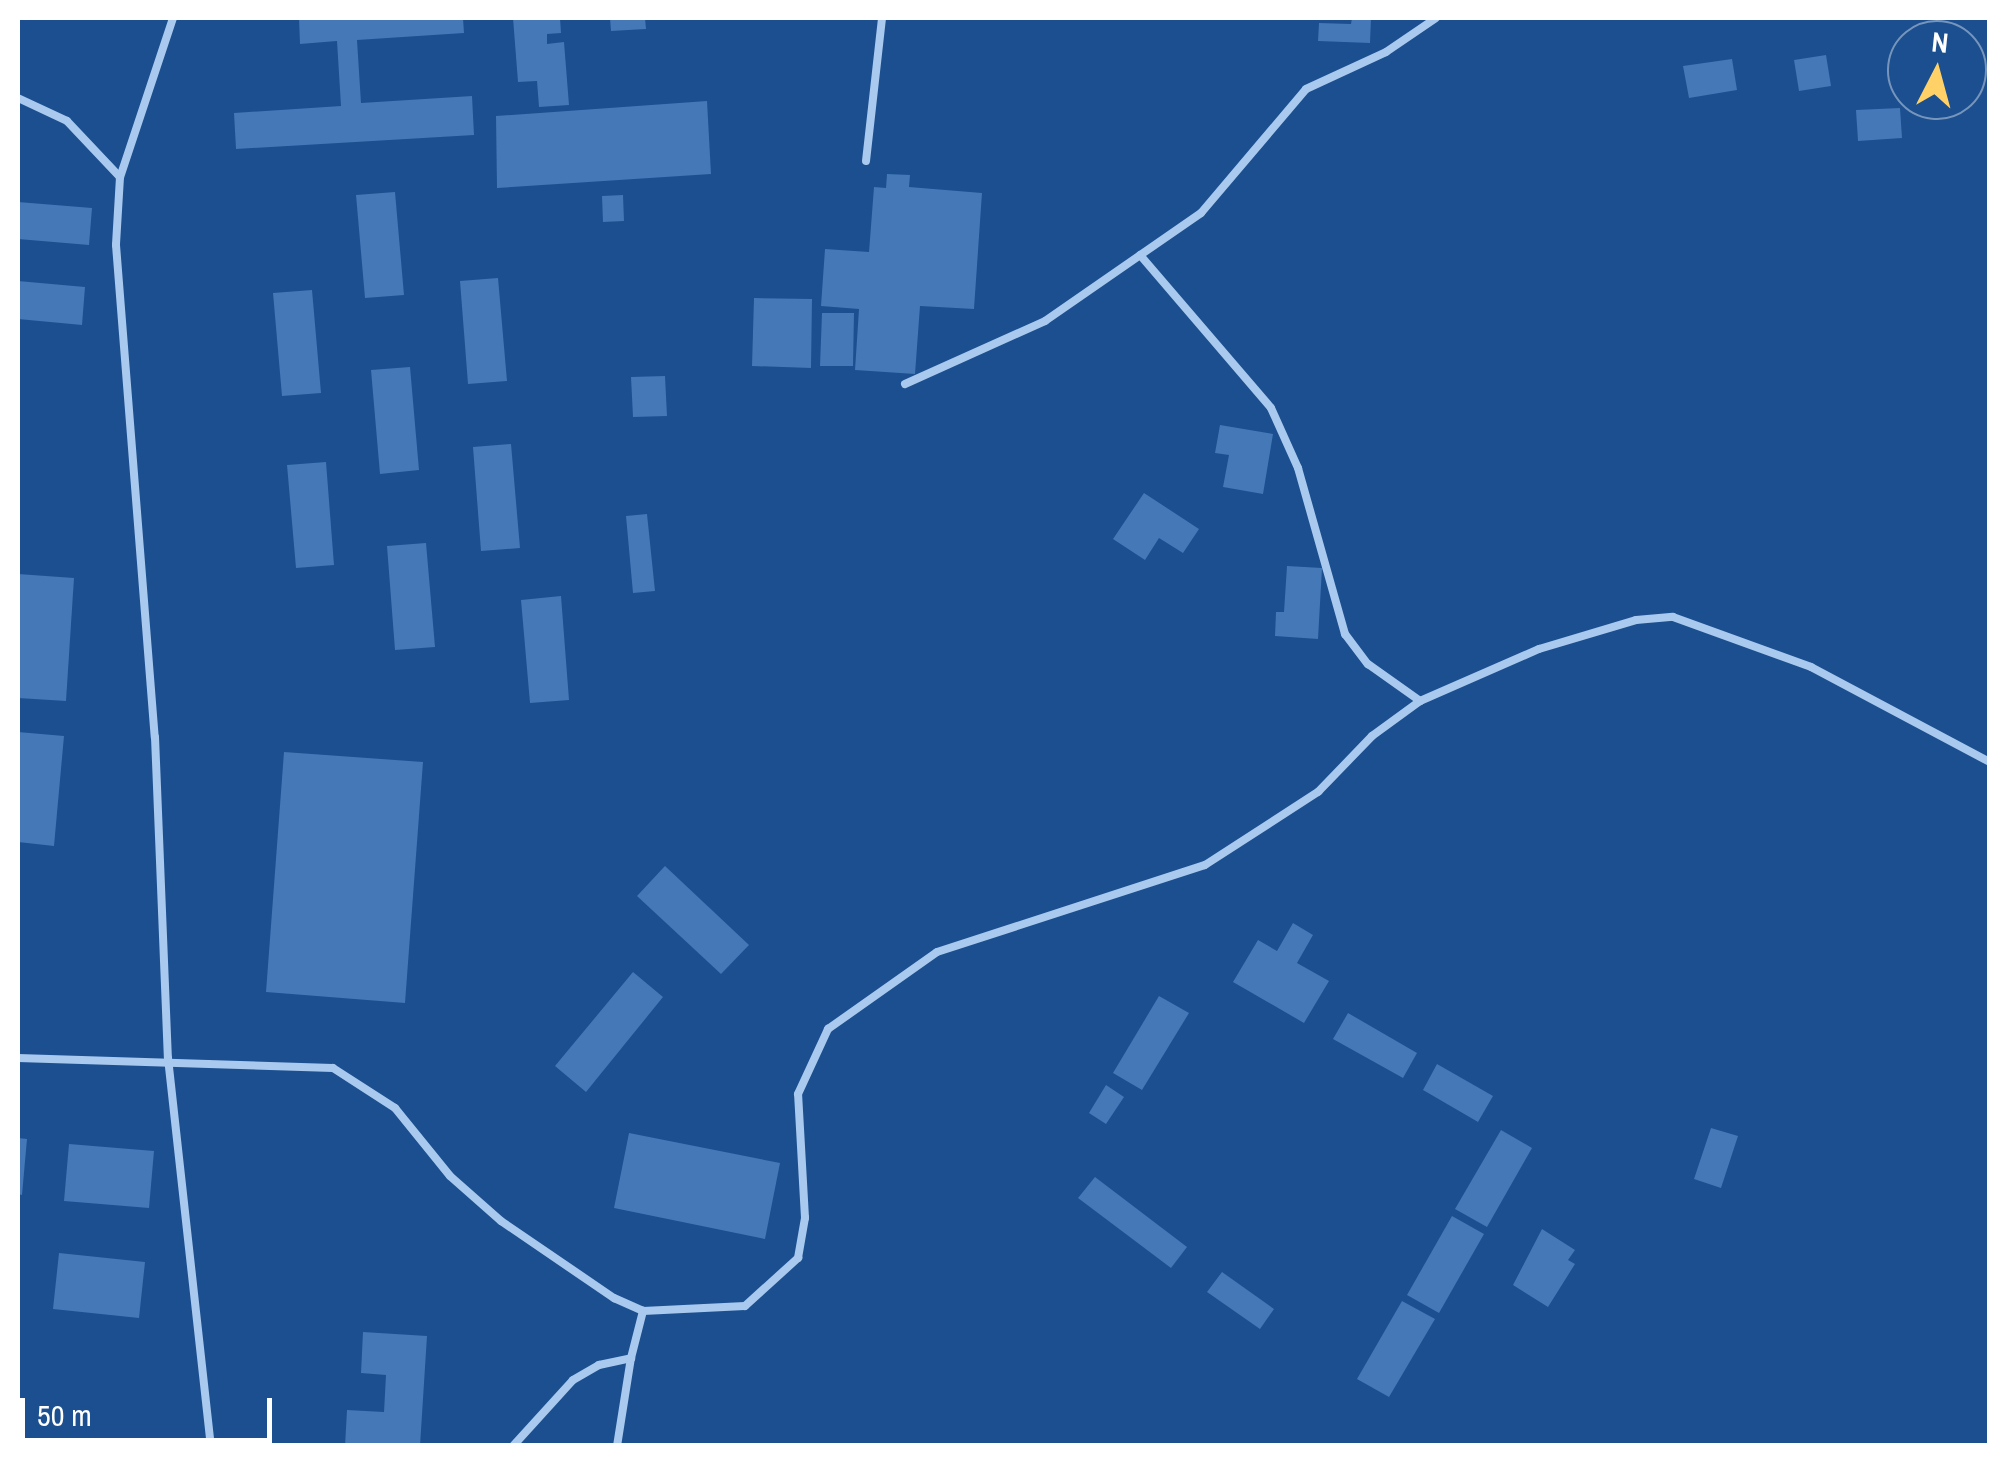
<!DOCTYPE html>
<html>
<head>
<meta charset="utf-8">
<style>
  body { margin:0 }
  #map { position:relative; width:2007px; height:1463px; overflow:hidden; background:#1b4f8f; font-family:"Archivo Narrow",sans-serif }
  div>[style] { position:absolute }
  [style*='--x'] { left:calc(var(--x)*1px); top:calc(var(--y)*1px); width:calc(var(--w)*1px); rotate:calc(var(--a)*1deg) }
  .building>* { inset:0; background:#4478b7 }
  .service>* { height:8px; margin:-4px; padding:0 4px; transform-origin:4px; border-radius:4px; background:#a9c9ee }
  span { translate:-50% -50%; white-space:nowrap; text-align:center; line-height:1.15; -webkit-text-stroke:9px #1b4f8f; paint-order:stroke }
  .frame { position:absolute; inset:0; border:20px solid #fff; pointer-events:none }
  .north { position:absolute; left:1887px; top:20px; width:100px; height:100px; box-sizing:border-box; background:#1b4f8f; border:2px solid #7695bc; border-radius:50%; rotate:6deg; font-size:28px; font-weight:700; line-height:40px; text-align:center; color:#fff }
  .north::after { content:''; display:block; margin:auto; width:35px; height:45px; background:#ffd166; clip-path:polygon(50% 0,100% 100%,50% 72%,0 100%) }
  .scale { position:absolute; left:20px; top:1398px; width:252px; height:45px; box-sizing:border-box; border:5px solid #fff; border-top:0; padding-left:12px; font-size:30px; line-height:35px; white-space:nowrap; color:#fff; -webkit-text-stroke:8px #1b4f8f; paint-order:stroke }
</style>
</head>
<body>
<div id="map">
  <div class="building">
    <div style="clip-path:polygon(299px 18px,463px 18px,464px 33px,357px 40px,361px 103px,472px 96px,474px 135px,236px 149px,234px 113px,341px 106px,337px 41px,300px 44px)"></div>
    <div style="clip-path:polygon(513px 18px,560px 18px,561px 33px,547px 34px,547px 44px,564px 42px,569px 105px,539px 107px,537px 81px,518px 82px)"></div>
    <div style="clip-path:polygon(610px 18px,645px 18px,646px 29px,611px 31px)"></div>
    <div style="clip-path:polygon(1352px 18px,1371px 18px,1370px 43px,1318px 41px,1319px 23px,1351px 24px)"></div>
    <div style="clip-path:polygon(1826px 55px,1831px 86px,1799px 91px,1794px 60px)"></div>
    <div style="clip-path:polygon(1732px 59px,1737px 90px,1689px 98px,1683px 66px)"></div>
    <div style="clip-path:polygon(707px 101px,711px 174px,497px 188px,496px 116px)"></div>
    <div style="clip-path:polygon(1900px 108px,1902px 138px,1858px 141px,1856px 110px)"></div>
    <div style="clip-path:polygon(887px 174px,910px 175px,909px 187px,982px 193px,974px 309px,920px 306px,915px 374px,855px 370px,859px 309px,821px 306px,825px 249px,869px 252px,874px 187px,886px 188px)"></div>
    <div style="clip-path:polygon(395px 192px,404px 295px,365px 298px,356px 195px)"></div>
    <div style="clip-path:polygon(623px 195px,624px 221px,603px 222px,602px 196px)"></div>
    <div style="clip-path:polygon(18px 202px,92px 208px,89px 245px,18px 239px)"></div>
    <div style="clip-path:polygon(498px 278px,507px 381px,468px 384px,460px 281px)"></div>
    <div style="clip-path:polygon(18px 281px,85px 287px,82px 325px,18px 319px)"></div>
    <div style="clip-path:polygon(312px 290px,321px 393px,282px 396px,273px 293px)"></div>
    <div style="clip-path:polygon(754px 298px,812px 299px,811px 368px,752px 366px)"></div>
    <div style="clip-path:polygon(822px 313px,854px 313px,853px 366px,820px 366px)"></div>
    <div style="clip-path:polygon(410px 367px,419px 470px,380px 474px,371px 370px)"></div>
    <div style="clip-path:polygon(665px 376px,667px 416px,633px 417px,631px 377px)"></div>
    <div style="clip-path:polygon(1220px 425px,1273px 434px,1263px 494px,1223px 487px,1229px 455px,1215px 453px)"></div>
    <div style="clip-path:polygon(511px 444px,520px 548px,481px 551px,473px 447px)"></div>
    <div style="clip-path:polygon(326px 462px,334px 565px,296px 568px,287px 465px)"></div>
    <div style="clip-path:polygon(1144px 493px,1199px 529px,1183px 553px,1159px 538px,1145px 560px,1113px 539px)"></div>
    <div style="clip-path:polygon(647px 514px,655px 591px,633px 593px,626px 516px)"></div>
    <div style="clip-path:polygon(426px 543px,435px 647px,395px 650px,387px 546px)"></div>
    <div style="clip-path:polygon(1287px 566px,1322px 568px,1318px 639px,1275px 636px,1276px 612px,1284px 612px)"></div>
    <div style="clip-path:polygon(18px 574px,74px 578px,66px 701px,18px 698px)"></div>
    <div style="clip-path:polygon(561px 596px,569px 700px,530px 703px,521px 600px)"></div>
    <div style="clip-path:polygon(18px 732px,64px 736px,54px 846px,18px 842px)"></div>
    <div style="clip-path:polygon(284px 752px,423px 762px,405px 1003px,266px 992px)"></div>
    <div style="clip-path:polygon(665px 866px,749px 945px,721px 974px,637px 896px)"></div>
    <div style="clip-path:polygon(1293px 923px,1313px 935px,1297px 963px,1329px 981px,1304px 1023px,1233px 982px,1258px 940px,1277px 951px)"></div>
    <div style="clip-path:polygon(633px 972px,663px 997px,586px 1092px,555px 1066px)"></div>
    <div style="clip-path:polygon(1159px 996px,1189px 1013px,1142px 1090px,1113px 1073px)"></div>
    <div style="clip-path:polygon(1348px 1013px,1417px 1053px,1403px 1078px,1333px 1039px)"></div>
    <div style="clip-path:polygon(1437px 1064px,1493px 1096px,1478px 1122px,1423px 1090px)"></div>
    <div style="clip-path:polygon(1106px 1085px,1124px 1097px,1106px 1124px,1089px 1113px)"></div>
    <div style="clip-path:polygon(1711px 1128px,1738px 1136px,1721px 1188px,1694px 1179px)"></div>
    <div style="clip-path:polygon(1501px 1130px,1532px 1148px,1487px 1227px,1455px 1209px)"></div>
    <div style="clip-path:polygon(629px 1133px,780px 1163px,765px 1239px,614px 1208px)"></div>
    <div style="clip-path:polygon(18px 1138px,27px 1139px,22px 1195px,18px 1194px)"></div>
    <div style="clip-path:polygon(69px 1144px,154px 1151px,149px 1208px,64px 1201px)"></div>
    <div style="clip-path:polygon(1095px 1177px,1187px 1247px,1171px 1268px,1078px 1198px)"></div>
    <div style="clip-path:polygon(1452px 1216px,1484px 1234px,1439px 1313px,1407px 1295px)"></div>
    <div style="clip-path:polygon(1542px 1229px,1575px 1250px,1568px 1260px,1575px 1264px,1548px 1307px,1513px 1285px)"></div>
    <div style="clip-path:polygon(59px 1253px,145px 1262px,139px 1318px,53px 1309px)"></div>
    <div style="clip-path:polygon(1222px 1272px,1274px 1309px,1260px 1329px,1207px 1292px)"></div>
    <div style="clip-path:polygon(1402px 1301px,1435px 1319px,1389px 1397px,1357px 1379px)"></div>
    <div style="clip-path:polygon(363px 1332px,427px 1336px,420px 1446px,345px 1446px,347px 1410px,384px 1412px,386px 1375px,361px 1373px)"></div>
  </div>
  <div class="service">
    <div style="--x:173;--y:18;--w:168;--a:108.4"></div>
    <div style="--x:120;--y:177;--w:68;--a:93.4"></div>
    <div style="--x:116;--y:245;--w:494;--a:85.5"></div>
    <div style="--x:155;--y:737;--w:321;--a:87.7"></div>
    <div style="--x:168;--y:1058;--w:390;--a:83.7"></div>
    <div style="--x:18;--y:98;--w:54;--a:25.1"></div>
    <div style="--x:67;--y:121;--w:77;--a:46.6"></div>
    <div style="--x:866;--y:161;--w:144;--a:-83.6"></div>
    <div style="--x:1140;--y:255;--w:201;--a:49.4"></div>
    <div style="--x:1271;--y:408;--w:66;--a:65.8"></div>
    <div style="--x:1298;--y:468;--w:173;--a:74.2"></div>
    <div style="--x:1345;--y:634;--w:38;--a:53"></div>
    <div style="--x:1368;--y:664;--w:64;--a:35.4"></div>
    <div style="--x:905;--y:384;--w:154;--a:-24.2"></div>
    <div style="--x:1045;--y:321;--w:190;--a:-34.7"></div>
    <div style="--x:1201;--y:213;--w:162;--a:-49.7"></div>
    <div style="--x:1306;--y:89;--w:88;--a:-24.8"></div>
    <div style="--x:1386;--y:52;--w:60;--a:-34.2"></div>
    <div style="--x:18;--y:1058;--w:315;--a:1.8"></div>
    <div style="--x:333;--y:1068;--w:74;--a:32.8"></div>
    <div style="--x:395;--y:1108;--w:87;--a:51"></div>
    <div style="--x:450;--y:1176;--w:68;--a:41.4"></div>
    <div style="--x:501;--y:1221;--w:137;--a:34.3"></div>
    <div style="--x:614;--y:1298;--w:32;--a:24"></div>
    <div style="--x:643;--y:1311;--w:102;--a:-2.8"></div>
    <div style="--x:745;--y:1306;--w:72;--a:-42.2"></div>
    <div style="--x:798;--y:1258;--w:41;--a:-80.1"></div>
    <div style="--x:805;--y:1218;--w:124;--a:-93.2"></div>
    <div style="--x:798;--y:1094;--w:72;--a:-65.2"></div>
    <div style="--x:828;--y:1029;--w:133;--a:-35.2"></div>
    <div style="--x:937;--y:952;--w:282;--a:-18"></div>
    <div style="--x:1205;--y:865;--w:135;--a:-32.9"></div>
    <div style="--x:1318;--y:792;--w:78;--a:-46"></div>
    <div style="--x:1372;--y:736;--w:59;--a:-36.1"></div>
    <div style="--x:1420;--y:701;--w:130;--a:-23.6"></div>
    <div style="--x:1539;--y:649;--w:101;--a:-16.6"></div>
    <div style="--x:1636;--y:620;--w:37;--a:-5"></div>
    <div style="--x:1673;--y:617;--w:147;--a:19.9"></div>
    <div style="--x:1811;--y:667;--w:203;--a:28"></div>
    <div style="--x:513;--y:1446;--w:89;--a:-47.7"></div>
    <div style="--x:573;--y:1380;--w:30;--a:-30"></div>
    <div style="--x:599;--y:1365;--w:33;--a:-12"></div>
    <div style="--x:631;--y:1358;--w:49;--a:-75.7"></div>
    <div style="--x:617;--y:1446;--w:89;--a:-81"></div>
  </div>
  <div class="frame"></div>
  <div class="north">N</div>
  <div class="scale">50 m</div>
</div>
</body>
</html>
